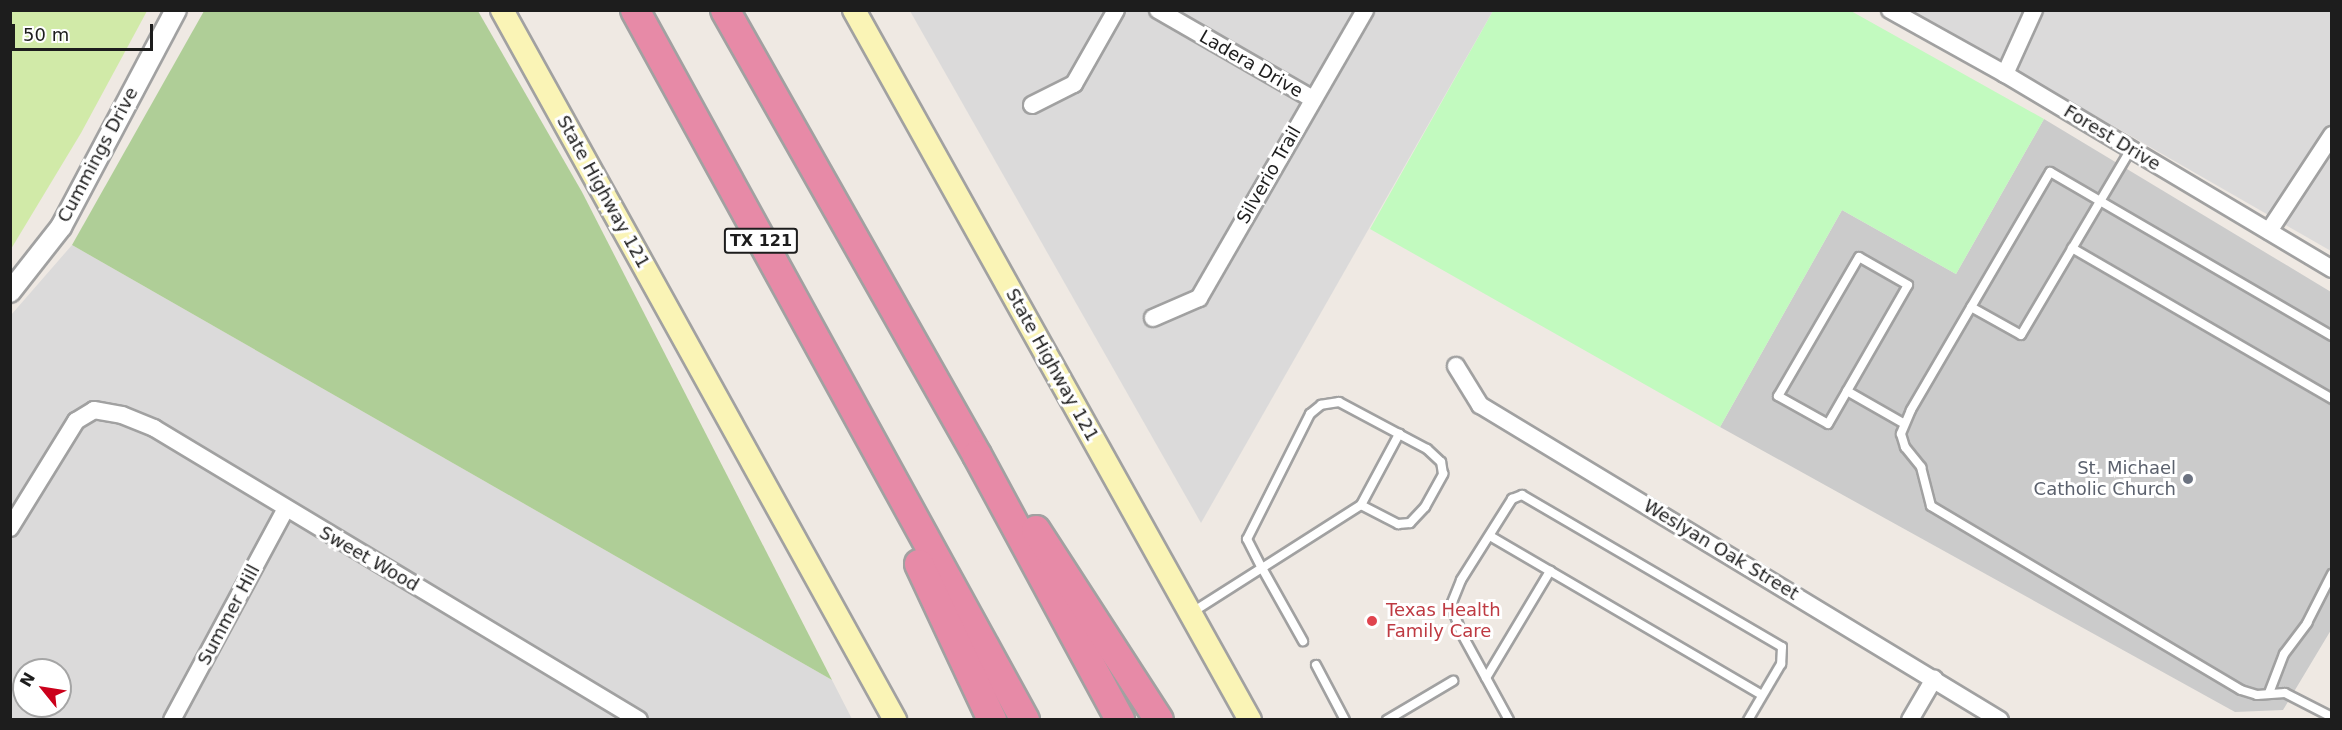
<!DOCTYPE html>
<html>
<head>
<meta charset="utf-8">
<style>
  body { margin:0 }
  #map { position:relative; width:2342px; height:730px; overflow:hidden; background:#efe9e3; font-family:"DejaVu Sans",sans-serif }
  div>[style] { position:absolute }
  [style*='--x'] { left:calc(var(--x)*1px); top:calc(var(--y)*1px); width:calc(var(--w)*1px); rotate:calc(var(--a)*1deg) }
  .residential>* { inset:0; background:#dbdada }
  .religious>* { inset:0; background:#cbcbcb }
  .grass>* { inset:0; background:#d1eaa8 }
  .forest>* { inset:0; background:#afce97 }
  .park>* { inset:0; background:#c2fabf }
  .roads { filter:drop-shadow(2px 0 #a1a1a1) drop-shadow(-2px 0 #a1a1a1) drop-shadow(0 2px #a1a1a1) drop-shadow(0 -2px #a1a1a1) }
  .service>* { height:8px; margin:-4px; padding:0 4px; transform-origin:4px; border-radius:4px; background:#fff }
  .minor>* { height:16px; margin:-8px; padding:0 8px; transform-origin:8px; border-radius:8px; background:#fff }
  .tertiary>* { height:20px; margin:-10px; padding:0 10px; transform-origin:10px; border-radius:10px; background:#fff }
  .secondary>* { height:22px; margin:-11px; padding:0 11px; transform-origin:11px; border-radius:11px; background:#faf4b6 }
  .motorway>* { height:28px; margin:-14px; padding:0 14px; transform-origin:14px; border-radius:14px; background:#e78aa7 }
  .dots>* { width:16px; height:16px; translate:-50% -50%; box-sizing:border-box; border:3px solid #fff; border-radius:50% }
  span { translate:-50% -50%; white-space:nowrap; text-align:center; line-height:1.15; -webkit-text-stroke:6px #fff; paint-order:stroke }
  .shield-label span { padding:2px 4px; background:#fff; border:2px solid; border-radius:4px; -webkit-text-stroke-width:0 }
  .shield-label { font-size:16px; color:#1d1d1d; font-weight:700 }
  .street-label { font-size:18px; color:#1d1d1d }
  .worship-label { font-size:18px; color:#5b616d }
  .right { translate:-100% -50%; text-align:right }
  .health-label { font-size:18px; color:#be3a42 }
  .left { translate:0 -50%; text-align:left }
  .frame { position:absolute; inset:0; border:12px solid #1d1d1d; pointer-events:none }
  .north { position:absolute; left:12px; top:658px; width:60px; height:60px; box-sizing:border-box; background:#fff; border:2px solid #a5a5a5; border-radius:50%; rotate:300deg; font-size:16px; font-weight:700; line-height:24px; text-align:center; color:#1d1d1d }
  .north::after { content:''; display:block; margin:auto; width:21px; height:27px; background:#cb001b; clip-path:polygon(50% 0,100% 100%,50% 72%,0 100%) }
  .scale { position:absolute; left:12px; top:24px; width:141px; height:27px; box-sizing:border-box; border:3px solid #1d1d1d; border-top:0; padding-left:8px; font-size:18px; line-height:21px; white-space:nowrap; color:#1d1d1d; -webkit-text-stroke:4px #fff; paint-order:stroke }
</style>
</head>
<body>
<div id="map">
  <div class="residential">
    <div style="clip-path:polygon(910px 11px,1493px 11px,1201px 523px)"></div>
    <div style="clip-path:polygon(1913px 11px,2331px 11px,2331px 251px)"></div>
    <div style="clip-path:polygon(evenodd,72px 245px,832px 680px,852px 719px,11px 720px,11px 315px,72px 245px,24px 670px,60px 670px,60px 706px,24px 706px,24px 670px)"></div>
  </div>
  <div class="religious">
    <div style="clip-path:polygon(2044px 119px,2331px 292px,2331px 630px,2283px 710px,2235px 712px,1720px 427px,1842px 210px,1956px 274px)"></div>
  </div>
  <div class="grass">
    <div style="clip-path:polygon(11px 10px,147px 11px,81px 133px,11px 249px)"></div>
  </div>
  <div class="forest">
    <div style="clip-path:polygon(204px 11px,478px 11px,582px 192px,832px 680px,72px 245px)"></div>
  </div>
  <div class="park">
    <div style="clip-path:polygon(1493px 11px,1851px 11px,2044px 119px,1956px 274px,1842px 210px,1720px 427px,1370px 229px)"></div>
  </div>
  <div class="roads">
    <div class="service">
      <div style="--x:2072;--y:248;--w:301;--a:30.1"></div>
      <div style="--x:1971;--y:307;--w:57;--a:29.2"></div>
      <div style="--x:2021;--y:335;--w:216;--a:-59.4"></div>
      <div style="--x:2332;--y:336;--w:326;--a:-149.8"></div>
      <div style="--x:2050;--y:172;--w:276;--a:120.3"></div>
      <div style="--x:1911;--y:410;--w:26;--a:113"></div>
      <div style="--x:1901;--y:434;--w:14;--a:73"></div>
      <div style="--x:1905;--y:447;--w:26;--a:51"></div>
      <div style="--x:1921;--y:467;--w:40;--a:75.6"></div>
      <div style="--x:1931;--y:506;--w:360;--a:30.7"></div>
      <div style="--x:2241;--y:690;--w:17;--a:17"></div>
      <div style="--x:2257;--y:695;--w:28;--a:-4"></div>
      <div style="--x:2285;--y:693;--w:53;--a:27.1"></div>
      <div style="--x:1847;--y:391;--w:122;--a:-60.1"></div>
      <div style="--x:1908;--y:285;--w:56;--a:-150.3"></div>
      <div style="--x:1859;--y:257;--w:161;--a:120.2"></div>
      <div style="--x:1778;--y:396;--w:57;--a:29.2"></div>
      <div style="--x:1828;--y:424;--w:38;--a:-60"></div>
      <div style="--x:1847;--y:391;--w:64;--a:29.7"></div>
      <div style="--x:1361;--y:505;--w:42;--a:27.2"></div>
      <div style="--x:1398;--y:524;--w:12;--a:-5"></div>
      <div style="--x:1410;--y:523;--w:22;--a:-47"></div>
      <div style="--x:1425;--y:507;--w:38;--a:-61"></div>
      <div style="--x:1443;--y:474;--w:12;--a:-99"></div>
      <div style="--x:1441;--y:462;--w:19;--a:-137"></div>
      <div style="--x:1427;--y:449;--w:32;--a:-152"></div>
      <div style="--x:1490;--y:536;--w:315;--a:30.3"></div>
      <div style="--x:1191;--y:613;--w:84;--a:-32.4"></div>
      <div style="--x:1262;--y:568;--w:117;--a:-32.5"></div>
      <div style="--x:1361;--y:505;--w:81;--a:-61.8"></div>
      <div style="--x:1399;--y:434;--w:68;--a:-151.9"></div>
      <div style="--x:1339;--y:402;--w:18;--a:171"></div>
      <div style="--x:1321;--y:405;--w:14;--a:141"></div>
      <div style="--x:1310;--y:414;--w:140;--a:116.7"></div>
      <div style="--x:1247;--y:539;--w:33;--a:63"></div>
      <div style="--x:1262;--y:568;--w:84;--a:60.7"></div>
      <div style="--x:1316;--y:665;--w:62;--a:62.2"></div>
      <div style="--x:1486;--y:678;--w:125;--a:-59.1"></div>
      <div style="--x:2269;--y:693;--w:42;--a:-69"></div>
      <div style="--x:2284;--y:654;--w:39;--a:-53"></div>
      <div style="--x:2307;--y:623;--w:55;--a:-63"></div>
      <div style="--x:1387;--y:720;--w:77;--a:-30.6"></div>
      <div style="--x:1509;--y:720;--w:98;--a:-118.7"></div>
      <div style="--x:1462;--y:634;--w:31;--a:-111"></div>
      <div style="--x:1451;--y:605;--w:27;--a:-68"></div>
      <div style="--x:1461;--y:580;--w:96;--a:-57.8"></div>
      <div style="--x:1512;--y:499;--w:11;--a:-22"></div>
      <div style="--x:1522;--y:495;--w:301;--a:30.3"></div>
      <div style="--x:1782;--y:647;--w:17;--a:93"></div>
      <div style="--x:1781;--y:664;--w:65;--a:120.5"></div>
    </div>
    <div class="minor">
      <div style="--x:1158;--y:10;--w:179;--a:29.9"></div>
      <div style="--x:1890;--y:10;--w:132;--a:29.1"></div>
      <div style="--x:2005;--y:74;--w:381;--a:30.8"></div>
      <div style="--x:2005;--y:74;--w:70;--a:-65.6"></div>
      <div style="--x:1032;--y:105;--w:47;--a:-26.6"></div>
      <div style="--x:1074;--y:84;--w:85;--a:-60.4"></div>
      <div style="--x:2269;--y:231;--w:115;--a:-56.7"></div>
      <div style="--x:1153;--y:318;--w:50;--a:-23.5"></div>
      <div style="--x:1199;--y:298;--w:332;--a:-60"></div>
      <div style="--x:1456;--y:366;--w:46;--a:58.4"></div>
      <div style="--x:1480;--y:405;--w:608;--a:31.21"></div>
      <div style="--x:10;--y:528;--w:126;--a:-58.3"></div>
      <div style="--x:76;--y:421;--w:21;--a:-31"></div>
      <div style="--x:94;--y:410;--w:28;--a:10"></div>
      <div style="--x:122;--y:415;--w:35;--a:22"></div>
      <div style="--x:154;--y:428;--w:566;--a:31.05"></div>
      <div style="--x:172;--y:720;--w:238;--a:-61.7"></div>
      <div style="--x:1910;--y:720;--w:48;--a:-59.7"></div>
    </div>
    <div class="tertiary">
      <div style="--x:10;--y:292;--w:83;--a:-51.9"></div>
      <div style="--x:61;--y:227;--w:246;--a:-62.1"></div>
    </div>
    <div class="secondary">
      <div style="--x:502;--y:10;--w:812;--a:61.03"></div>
      <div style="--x:854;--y:10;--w:813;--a:60.85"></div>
    </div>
    <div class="motorway">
      <div style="--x:635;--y:10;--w:810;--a:61.22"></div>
      <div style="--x:725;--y:10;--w:511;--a:60.48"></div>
      <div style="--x:977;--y:455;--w:301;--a:61.6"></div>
      <div style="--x:1036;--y:530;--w:226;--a:57.1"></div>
      <div style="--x:919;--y:564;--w:172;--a:64.9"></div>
    </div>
  </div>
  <div class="dots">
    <div style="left:2188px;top:479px;background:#6b7280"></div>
    <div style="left:1372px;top:621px;background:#e0444e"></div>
  </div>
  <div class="shield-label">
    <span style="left:761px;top:241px">TX 121</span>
  </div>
  <div class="street-label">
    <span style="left:1251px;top:64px;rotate:30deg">Ladera Drive</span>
    <span style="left:2112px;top:138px;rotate:31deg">Forest Drive</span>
    <span style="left:98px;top:155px;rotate:-62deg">Cummings Drive</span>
    <span style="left:1269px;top:175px;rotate:-60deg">Silverio Trail</span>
    <span style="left:603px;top:192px;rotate:61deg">State Highway 121</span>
    <span style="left:1052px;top:365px;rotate:61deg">State Highway 121</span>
    <span style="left:1721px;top:550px;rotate:31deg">Weslyan Oak Street</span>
    <span style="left:369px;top:559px;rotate:30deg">Sweet Wood</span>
    <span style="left:229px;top:615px;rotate:-62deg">Summer Hill</span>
  </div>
  <div class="worship-label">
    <span class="right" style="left:2176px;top:479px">St. Michael<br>Catholic Church</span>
  </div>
  <div class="health-label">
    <span class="left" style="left:1386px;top:621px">Texas Health<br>Family Care</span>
  </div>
  <div class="frame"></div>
  <div class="north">N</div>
  <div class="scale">50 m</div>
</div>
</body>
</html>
